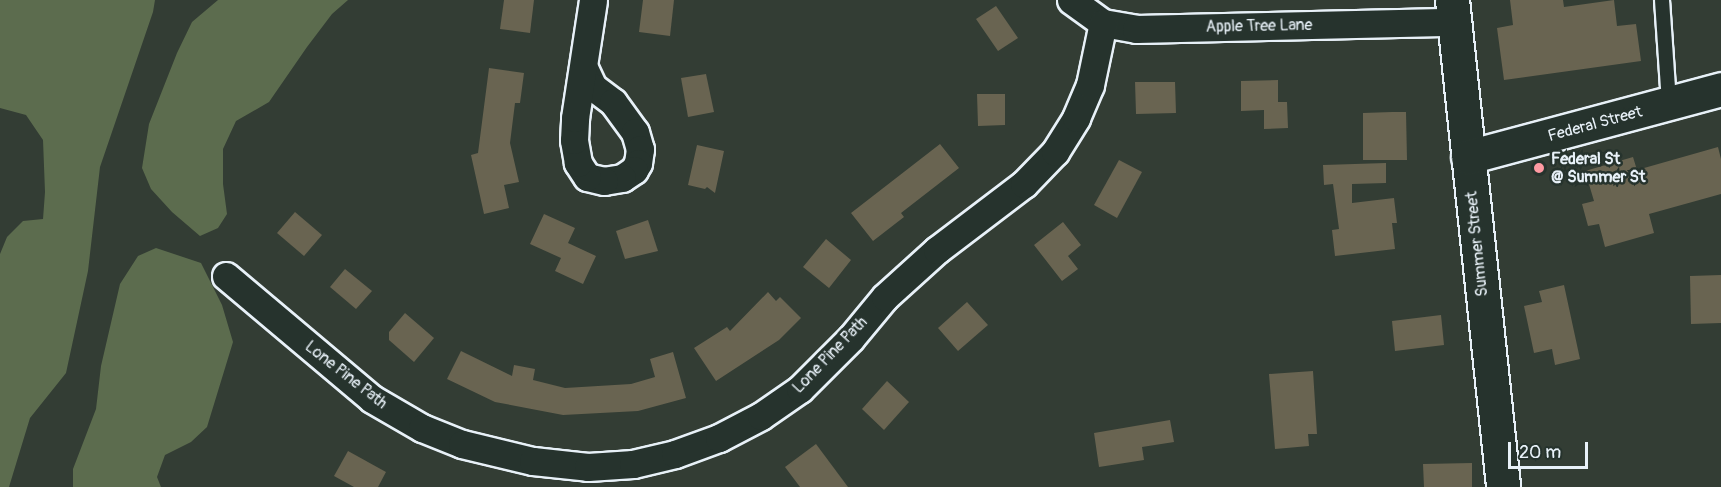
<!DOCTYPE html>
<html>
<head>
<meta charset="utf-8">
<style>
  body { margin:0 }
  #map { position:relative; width:1721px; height:487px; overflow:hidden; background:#333d34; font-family:Pangolin,sans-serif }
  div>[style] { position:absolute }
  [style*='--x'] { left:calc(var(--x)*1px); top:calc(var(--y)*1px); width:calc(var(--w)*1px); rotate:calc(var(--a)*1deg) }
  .green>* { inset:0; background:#5c6c4e }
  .building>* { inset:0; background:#696451 }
  .roads { filter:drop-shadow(2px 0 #e8f1f8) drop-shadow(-2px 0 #e8f1f8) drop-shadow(0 2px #e8f1f8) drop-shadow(0 -2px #e8f1f8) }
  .service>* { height:14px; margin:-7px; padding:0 7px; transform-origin:7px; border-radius:7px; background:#26332d }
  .minor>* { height:27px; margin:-13.5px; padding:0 13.5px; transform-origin:13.5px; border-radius:13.5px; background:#26332d }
  .tertiary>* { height:33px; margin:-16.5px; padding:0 16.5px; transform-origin:16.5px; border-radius:16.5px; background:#26332d }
  .dots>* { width:16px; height:16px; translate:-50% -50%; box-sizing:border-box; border:3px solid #26332d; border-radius:50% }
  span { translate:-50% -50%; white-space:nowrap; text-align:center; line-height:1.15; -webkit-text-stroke:5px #26332d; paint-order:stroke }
  .street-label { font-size:16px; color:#e8f1f8 }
  .poi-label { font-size:16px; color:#e8f1f8; font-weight:700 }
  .left { translate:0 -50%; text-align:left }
  .scale { position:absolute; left:1508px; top:442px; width:80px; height:27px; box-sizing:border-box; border:3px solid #e8f1f8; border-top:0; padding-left:8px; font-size:18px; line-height:21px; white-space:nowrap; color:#e8f1f8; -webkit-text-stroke:4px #26332d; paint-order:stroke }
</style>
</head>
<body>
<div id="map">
  <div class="green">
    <div style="clip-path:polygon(0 0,155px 0,153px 12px,100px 167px,88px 271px,66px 373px,30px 418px,9px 487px,0 487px,0 254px,7px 237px,23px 221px,43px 219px,45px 192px,43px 140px,26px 115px,0 108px)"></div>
    <div style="clip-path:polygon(218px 0,348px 0,332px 14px,307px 47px,269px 102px,236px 121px,223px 149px,223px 184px,227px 214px,218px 228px,200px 236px,172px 212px,151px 189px,142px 168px,149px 124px,177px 53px,192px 22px)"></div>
    <div style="clip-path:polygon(156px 248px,201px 263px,222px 305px,233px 342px,207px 427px,191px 442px,165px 455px,157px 477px,161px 487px,73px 487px,73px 469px,96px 409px,101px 366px,120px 284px,138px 256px)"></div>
  </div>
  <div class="building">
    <div style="clip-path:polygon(504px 0,534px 0,530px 33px,500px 29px)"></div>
    <div style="clip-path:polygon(643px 0,674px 0,670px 36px,639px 32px)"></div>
    <div style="clip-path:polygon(1510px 0,1563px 0,1564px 7px,1614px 0,1617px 26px,1636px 24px,1641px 61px,1504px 80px,1497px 28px,1513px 25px)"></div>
    <div style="clip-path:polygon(996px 6px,1018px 38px,998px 51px,976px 19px)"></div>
    <div style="clip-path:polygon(489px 68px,524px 73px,520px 103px,515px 103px,510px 143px,519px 182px,504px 185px,509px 208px,484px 214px,471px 155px,478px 153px)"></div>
    <div style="clip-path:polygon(706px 74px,714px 112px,688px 117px,681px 78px)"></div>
    <div style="clip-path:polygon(1278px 80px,1278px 102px,1287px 102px,1288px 128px,1264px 129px,1264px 110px,1241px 111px,1241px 81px)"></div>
    <div style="clip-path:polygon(1135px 82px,1175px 82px,1176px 113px,1136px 114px)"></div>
    <div style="clip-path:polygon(977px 94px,1005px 94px,1005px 125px,978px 126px)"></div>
    <div style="clip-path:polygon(1392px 112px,1406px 112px,1407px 160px,1363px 160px,1363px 113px)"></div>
    <div style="clip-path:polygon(940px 144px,959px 168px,901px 213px,904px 217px,873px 241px,851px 213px)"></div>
    <div style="clip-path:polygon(697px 145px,724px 151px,715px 193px,707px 187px,705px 189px,688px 185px)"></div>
    <div style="clip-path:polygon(1718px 147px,1721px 159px,1721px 194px,1649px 214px,1654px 233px,1605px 247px,1599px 224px,1588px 226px,1582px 204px,1594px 201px,1585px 171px,1633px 157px,1637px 170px)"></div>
    <div style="clip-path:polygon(1119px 160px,1142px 172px,1117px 218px,1094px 205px)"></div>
    <div style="clip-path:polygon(1386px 163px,1386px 183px,1352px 184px,1352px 203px,1394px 198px,1397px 223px,1392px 223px,1395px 249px,1335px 256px,1332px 230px,1339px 229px,1333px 184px,1324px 185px,1323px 165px)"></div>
    <div style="clip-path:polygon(295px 212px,322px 235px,304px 256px,277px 233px)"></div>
    <div style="clip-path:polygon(544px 214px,575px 228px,568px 243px,596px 256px,583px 284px,555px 271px,561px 258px,530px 244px)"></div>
    <div style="clip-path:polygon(648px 220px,658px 251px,625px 259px,616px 231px)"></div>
    <div style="clip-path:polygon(1063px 222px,1081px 245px,1068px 256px,1078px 269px,1062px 281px,1034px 245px)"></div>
    <div style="clip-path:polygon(826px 239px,851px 260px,829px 288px,803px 267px)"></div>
    <div style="clip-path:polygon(345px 269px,372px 291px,356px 309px,330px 287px)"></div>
    <div style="clip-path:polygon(1721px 275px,1721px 323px,1691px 324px,1690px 276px)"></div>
    <div style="clip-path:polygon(1564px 285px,1580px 359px,1555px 365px,1552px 349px,1534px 353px,1524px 306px,1542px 302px,1539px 291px)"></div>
    <div style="clip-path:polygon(768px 292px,776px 301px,780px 297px,801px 318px,779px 340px,716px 381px,694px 348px,727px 327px,730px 331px)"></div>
    <div style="clip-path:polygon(967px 302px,988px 325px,958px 351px,938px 328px)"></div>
    <div style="clip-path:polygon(405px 313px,434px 338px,414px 362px,389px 340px,389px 332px)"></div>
    <div style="clip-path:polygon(1441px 315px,1444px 345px,1395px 351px,1392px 321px)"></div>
    <div style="clip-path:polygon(461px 351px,512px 376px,514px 365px,535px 369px,533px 380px,565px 388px,631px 384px,655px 377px,650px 359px,673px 352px,686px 398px,638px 411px,563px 415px,495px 402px,447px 379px)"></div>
    <div style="clip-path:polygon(1313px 371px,1317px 434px,1308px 434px,1309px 446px,1275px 449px,1269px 374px)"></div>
    <div style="clip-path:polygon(887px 381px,909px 402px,884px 430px,862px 409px)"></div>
    <div style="clip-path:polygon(1170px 420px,1174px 442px,1142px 447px,1144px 460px,1099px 467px,1094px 433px)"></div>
    <div style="clip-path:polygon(816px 444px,848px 487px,800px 487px,785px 467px)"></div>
    <div style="clip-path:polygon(348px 451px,386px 472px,378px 487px,354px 487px,334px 476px)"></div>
    <div style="clip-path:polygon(1472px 463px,1472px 487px,1424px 487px,1423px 464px)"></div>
  </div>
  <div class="roads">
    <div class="service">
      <div style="--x:1662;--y:0;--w:104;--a:86.1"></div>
    </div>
    <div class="minor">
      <div style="--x:1071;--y:0;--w:39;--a:36"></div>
      <div style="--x:1103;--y:23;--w:34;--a:10"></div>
      <div style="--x:1136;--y:29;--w:318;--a:-1.3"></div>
      <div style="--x:584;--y:68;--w:21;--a:65"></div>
      <div style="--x:593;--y:87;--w:25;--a:37"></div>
      <div style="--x:613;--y:102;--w:37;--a:54"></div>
      <div style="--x:635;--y:132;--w:18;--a:74"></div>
      <div style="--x:640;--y:149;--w:14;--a:98"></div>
      <div style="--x:638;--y:163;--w:8;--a:120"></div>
      <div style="--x:634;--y:170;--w:14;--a:146"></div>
      <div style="--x:622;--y:178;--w:18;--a:171"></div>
      <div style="--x:604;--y:181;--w:17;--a:-167"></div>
      <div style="--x:587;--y:177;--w:17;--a:-123"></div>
      <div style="--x:578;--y:163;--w:23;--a:-100"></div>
      <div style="--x:574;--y:140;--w:22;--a:-87"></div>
      <div style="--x:575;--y:118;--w:119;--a:-81.3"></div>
      <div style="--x:226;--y:276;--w:191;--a:40.1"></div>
      <div style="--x:372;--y:399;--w:58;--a:30.1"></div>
      <div style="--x:422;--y:428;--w:43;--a:21.8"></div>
      <div style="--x:462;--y:444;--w:73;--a:13.5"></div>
      <div style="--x:533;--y:461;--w:55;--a:6.2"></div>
      <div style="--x:588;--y:467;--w:45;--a:-3.8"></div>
      <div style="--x:633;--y:464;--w:43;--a:-13.4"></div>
      <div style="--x:675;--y:454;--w:47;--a:-20"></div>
      <div style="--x:719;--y:438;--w:47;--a:-27.6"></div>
      <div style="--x:761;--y:416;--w:47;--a:-34.7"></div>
      <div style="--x:800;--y:389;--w:72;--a:-45"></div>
      <div style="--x:851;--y:338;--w:53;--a:-50.3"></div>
      <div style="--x:885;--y:297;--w:70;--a:-42.1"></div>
      <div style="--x:937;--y:250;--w:109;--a:-37.2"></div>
      <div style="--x:1024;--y:184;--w:45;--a:-45.9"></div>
      <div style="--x:1055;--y:152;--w:40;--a:-58"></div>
      <div style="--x:1076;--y:118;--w:36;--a:-67"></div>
      <div style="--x:1090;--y:85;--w:63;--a:-78.2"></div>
    </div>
    <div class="tertiary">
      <div style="--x:1452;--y:0;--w:490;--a:84"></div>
      <div style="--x:1468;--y:157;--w:262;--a:-15"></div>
    </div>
  </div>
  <div class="dots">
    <div style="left:1539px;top:168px;background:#ff9aa2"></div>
  </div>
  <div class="street-label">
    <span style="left:1259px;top:26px;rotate:-1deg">Apple Tree Lane</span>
    <span style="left:1595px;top:124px;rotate:-15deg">Federal Street</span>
    <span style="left:1477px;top:244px;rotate:-96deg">Summer Street</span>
    <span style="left:830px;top:355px;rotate:-46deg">Lone Pine Path</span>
    <span style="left:346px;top:375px;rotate:38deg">Lone Pine Path</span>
  </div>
  <div class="poi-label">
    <span class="left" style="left:1551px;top:168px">Federal St<br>@ Summer St</span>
  </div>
  <div class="scale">20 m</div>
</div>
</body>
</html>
